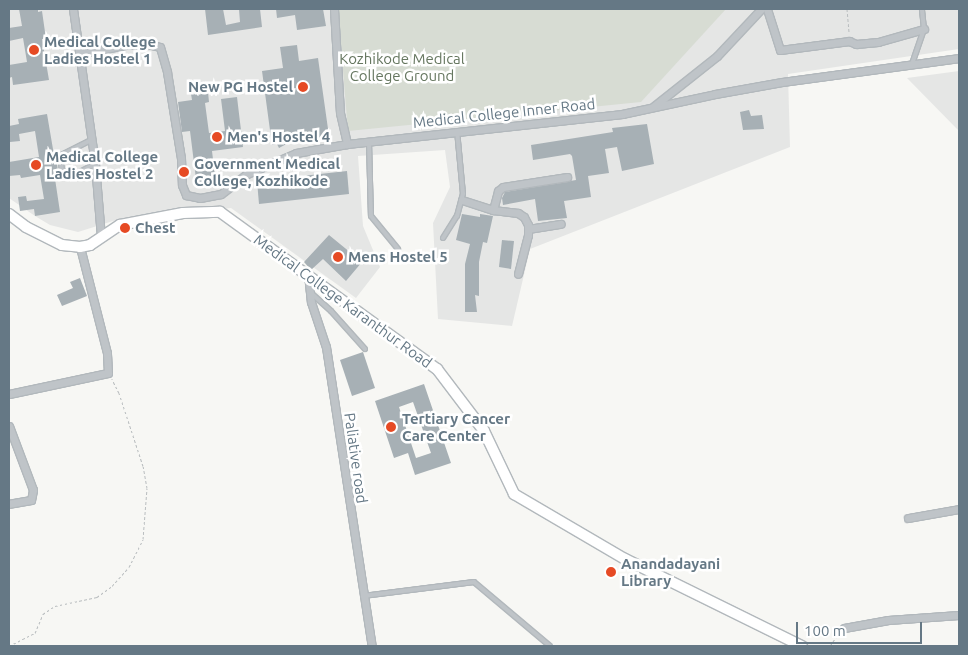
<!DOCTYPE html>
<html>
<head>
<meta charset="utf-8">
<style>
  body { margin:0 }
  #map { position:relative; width:968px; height:655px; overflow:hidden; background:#f7f7f4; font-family:Ubuntu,sans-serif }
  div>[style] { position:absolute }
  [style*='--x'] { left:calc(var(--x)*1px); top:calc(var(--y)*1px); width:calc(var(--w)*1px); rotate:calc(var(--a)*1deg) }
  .built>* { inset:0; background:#e5e6e5 }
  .green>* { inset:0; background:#d7dcd3 }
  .building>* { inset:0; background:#a7b0b5 }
  .path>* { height:1px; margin-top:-0.5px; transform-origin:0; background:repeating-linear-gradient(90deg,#b9bdbf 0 2.5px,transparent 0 5px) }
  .roads { filter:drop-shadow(1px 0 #b2b8bc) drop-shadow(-1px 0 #b2b8bc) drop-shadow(0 1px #b2b8bc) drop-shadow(0 -1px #b2b8bc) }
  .service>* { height:4px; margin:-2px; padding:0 2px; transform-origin:2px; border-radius:2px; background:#bfc4c8 }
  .minor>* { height:7px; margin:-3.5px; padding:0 3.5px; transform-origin:3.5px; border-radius:3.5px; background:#bfc4c8 }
  .secondary>* { height:10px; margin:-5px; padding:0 5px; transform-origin:5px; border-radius:5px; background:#fff }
  .dots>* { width:14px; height:14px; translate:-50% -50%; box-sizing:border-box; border:2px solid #fff; border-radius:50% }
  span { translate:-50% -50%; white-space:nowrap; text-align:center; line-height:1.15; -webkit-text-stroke:5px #fff; paint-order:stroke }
  .poi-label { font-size:15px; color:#657885; font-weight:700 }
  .left { translate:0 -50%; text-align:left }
  .right { translate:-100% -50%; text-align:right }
  .park-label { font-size:15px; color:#667760 }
  .street-label { font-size:15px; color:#657885 }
  .frame { position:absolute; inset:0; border:10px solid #657885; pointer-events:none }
  .scale { position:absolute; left:796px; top:622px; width:126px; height:22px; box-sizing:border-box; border:2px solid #657885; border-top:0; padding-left:6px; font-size:15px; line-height:18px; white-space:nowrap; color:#657885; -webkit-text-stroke:4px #fff; paint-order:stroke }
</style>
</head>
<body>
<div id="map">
  <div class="built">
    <div style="clip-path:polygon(9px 9px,959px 9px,959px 49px,788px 74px,790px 147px,530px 249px,512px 326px,438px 319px,433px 223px,450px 187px,445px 150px,358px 156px,363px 226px,380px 267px,356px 298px,231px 208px,113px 221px,78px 232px,50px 225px,35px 216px,9px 198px)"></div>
    <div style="clip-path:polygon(959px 71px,959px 131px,907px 78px)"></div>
  </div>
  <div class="green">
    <div style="clip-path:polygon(338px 9px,726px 9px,641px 102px,348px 131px)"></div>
  </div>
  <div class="building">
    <div style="clip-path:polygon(19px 9px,38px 9px,38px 12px,42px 11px,46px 39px,42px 39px,49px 80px,13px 85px,12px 77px,9px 78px,9px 65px,27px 62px,23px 38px,9px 41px,9px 28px,22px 26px)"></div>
    <div style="clip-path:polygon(205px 9px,223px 9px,226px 25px,240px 22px,239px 9px,260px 9px,262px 27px,208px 35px)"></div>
    <div style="clip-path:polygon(276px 9px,323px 9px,326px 26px,297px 30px,295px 15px,277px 18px)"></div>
    <div style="clip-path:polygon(297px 45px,299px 61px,318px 58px,329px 136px,292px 141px,279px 148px,277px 144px,272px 145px,262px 71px,283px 68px,280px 47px)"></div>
    <div style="clip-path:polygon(208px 92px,209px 102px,205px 103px,209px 133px,225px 131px,221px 99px,237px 97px,243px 147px,212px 151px,216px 184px,197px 187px,190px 131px,182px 132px,178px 102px,192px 100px,191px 94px)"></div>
    <div style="clip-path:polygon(749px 110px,751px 116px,762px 115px,764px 129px,743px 130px,740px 112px)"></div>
    <div style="clip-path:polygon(47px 114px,54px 155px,56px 156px,58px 172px,54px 172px,60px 212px,35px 216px,34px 209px,20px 211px,18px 197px,26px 196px,27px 201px,44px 199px,40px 175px,21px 178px,20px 175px,9px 176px,9px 162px,39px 157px,35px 131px,19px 134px,20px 141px,10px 142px,9px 126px,19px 124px,18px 119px)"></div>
    <div style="clip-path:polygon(647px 124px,654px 164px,622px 171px,617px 147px,605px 149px,609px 173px,588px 176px,591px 197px,564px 201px,567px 218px,538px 221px,535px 199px,503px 205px,502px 198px,505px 192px,576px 180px,572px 156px,570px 154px,533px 160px,531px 145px,613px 132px,612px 128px)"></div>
    <div style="clip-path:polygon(347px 171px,349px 194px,259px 204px,257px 181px)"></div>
    <div style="clip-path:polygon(462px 214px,480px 217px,480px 214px,493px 216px,487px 243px,483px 242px,479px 262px,479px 296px,475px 295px,477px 312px,465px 312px,465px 264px,470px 244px,456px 240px)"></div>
    <div style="clip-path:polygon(329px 235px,362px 262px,346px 281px,323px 259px,311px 270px,304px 262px)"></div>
    <div style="clip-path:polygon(502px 240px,514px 241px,511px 269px,499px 267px)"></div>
    <div style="clip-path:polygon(80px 278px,87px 296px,62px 306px,57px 295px,73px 288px,70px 282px)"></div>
    <div style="clip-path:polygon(363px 352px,375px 388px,352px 396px,340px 360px)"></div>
    <div style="clip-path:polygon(evenodd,424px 384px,451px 463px,415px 475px,408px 453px,394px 458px,375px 401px,424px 384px,413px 402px,431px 453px,416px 458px,399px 407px,413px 402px)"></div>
  </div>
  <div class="path">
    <div style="--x:847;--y:9;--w:24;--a:85"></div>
    <div style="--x:9;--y:646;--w:29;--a:-27"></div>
    <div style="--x:35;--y:633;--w:21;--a:-67"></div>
    <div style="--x:43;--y:614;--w:14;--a:-34"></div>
    <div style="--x:55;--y:606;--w:43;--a:-12.1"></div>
    <div style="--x:97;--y:597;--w:19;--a:-36"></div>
    <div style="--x:112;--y:586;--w:25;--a:-48"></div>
    <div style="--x:129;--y:567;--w:31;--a:-63"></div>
    <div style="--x:143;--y:539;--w:51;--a:-85.5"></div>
    <div style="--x:147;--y:488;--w:22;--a:-100"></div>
    <div style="--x:143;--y:466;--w:77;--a:-108.2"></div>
    <div style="--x:119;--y:393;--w:16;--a:-117"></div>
    <div style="--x:830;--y:646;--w:14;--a:-56"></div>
  </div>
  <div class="roads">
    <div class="service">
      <div style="--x:912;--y:64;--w:37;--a:-71"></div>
      <div style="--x:924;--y:29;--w:20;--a:-96"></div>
      <div style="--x:91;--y:140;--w:35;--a:153"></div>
      <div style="--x:60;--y:156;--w:15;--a:82"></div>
      <div style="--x:62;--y:171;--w:14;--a:12"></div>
      <div style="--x:76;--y:174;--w:21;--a:-28"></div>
      <div style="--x:369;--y:142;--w:74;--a:88.5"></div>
      <div style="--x:371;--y:216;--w:43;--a:50.7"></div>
      <div style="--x:443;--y:238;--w:26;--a:-58"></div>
      <div style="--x:457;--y:216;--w:23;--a:-75"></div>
      <div style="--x:463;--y:194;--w:63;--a:-95.4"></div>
      <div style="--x:311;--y:293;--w:27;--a:42"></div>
      <div style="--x:331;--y:311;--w:51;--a:48.2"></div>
      <div style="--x:363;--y:596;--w:112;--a:-7.2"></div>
      <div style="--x:474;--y:582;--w:99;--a:40.1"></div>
    </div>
    <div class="minor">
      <div style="--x:73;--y:9;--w:157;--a:81.9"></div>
      <div style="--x:95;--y:164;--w:73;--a:85.3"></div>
      <div style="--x:334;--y:9;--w:104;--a:86.7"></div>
      <div style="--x:340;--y:113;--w:32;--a:77"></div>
      <div style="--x:347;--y:144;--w:277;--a:-6.2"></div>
      <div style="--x:622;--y:114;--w:95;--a:-12.1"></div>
      <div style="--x:715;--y:94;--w:68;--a:-10.2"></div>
      <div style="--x:782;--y:82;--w:179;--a:-7.7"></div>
      <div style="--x:767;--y:9;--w:43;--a:72.4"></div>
      <div style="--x:780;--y:50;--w:70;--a:-7.4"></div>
      <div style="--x:849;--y:41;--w:8;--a:23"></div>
      <div style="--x:856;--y:44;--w:22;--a:-5"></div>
      <div style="--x:878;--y:42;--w:48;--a:-15.8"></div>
      <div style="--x:79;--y:54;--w:47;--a:-11.1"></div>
      <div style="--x:125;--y:45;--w:22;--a:-3"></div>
      <div style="--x:147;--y:44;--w:13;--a:13"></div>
      <div style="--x:160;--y:47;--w:26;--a:74"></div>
      <div style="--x:167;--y:72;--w:87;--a:80.8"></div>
      <div style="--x:181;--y:158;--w:27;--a:88"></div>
      <div style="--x:182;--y:185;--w:11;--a:68"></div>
      <div style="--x:186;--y:195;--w:14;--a:12"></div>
      <div style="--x:200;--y:198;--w:21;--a:-11"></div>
      <div style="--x:221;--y:194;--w:33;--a:-38"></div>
      <div style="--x:247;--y:174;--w:53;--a:-23.2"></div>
      <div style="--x:296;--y:153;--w:52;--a:-10"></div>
      <div style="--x:654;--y:106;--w:80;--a:-38.4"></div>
      <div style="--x:717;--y:56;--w:64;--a:-46.9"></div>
      <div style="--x:462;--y:200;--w:33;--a:18"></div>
      <div style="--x:493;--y:210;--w:25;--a:7"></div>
      <div style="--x:518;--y:213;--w:7;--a:34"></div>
      <div style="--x:524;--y:217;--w:9;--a:63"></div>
      <div style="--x:528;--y:225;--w:10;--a:90"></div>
      <div style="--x:528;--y:235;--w:40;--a:104.4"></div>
      <div style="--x:493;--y:210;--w:20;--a:-75"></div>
      <div style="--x:498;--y:191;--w:6;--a:-39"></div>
      <div style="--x:503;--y:187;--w:65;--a:-8.9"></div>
      <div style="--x:528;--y:229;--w:33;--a:-9"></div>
      <div style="--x:308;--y:274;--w:28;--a:84"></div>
      <div style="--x:311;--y:302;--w:47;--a:71.6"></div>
      <div style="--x:326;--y:347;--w:303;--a:81.3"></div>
      <div style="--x:9;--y:394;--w:101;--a:-12"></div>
      <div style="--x:108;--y:373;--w:20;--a:-93"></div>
      <div style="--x:107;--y:353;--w:109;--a:-104.3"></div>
      <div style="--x:9;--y:426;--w:68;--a:69.4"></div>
      <div style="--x:33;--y:490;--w:10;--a:101"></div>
      <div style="--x:31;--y:500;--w:22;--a:170"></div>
      <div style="--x:908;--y:518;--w:52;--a:-10"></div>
      <div style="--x:844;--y:628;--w:45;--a:-10.3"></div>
      <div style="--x:888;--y:620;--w:71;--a:-4"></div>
    </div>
    <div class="secondary">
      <div style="--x:9;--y:214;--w:21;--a:37"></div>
      <div style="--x:26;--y:227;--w:40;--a:26.6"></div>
      <div style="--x:62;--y:245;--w:18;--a:6"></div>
      <div style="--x:80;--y:247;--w:10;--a:-11"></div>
      <div style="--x:90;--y:245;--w:36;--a:-34"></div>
      <div style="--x:120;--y:225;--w:64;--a:-10.8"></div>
      <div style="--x:183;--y:213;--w:37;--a:-2"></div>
      <div style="--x:220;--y:212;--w:268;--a:35.9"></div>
      <div style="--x:437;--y:369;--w:78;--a:52.8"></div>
      <div style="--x:484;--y:431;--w:70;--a:64.5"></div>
      <div style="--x:514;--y:494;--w:129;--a:30.4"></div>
      <div style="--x:625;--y:559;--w:197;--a:26.2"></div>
    </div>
  </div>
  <div class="dots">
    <div style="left:34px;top:50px;background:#e64a24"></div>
    <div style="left:303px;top:87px;background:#e64a24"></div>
    <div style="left:217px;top:137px;background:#e64a24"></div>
    <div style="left:36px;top:165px;background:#e64a24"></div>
    <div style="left:184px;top:172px;background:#e64a24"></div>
    <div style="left:125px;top:228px;background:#e64a24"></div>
    <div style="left:338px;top:257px;background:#e64a24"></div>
    <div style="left:391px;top:427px;background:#e64a24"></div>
    <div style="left:611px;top:572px;background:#e64a24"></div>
  </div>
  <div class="poi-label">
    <span class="left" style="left:44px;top:50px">Medical College<br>Ladies Hostel 1</span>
    <span class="right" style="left:293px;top:87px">New PG Hostel</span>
    <span class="left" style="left:227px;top:137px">Men's Hostel 4</span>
    <span class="left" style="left:46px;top:165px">Medical College<br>Ladies Hostel 2</span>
    <span class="left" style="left:194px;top:172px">Government Medical<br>College, Kozhikode</span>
    <span class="left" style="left:135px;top:228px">Chest</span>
    <span class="left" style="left:348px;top:257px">Mens Hostel 5</span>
    <span class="left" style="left:402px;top:427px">Tertiary Cancer<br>Care Center</span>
    <span class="left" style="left:621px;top:572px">Anandadayani<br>Library</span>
  </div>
  <div class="park-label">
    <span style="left:402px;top:67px">Kozhikode Medical<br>College Ground</span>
  </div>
  <div class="street-label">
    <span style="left:504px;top:113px;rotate:-6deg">Medical College Inner Road</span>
    <span style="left:343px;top:301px;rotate:36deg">Medical College Karanthur Road</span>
    <span style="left:356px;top:458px;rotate:82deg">Paliative road</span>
  </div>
  <div class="frame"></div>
  <div class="scale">100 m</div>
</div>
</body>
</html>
